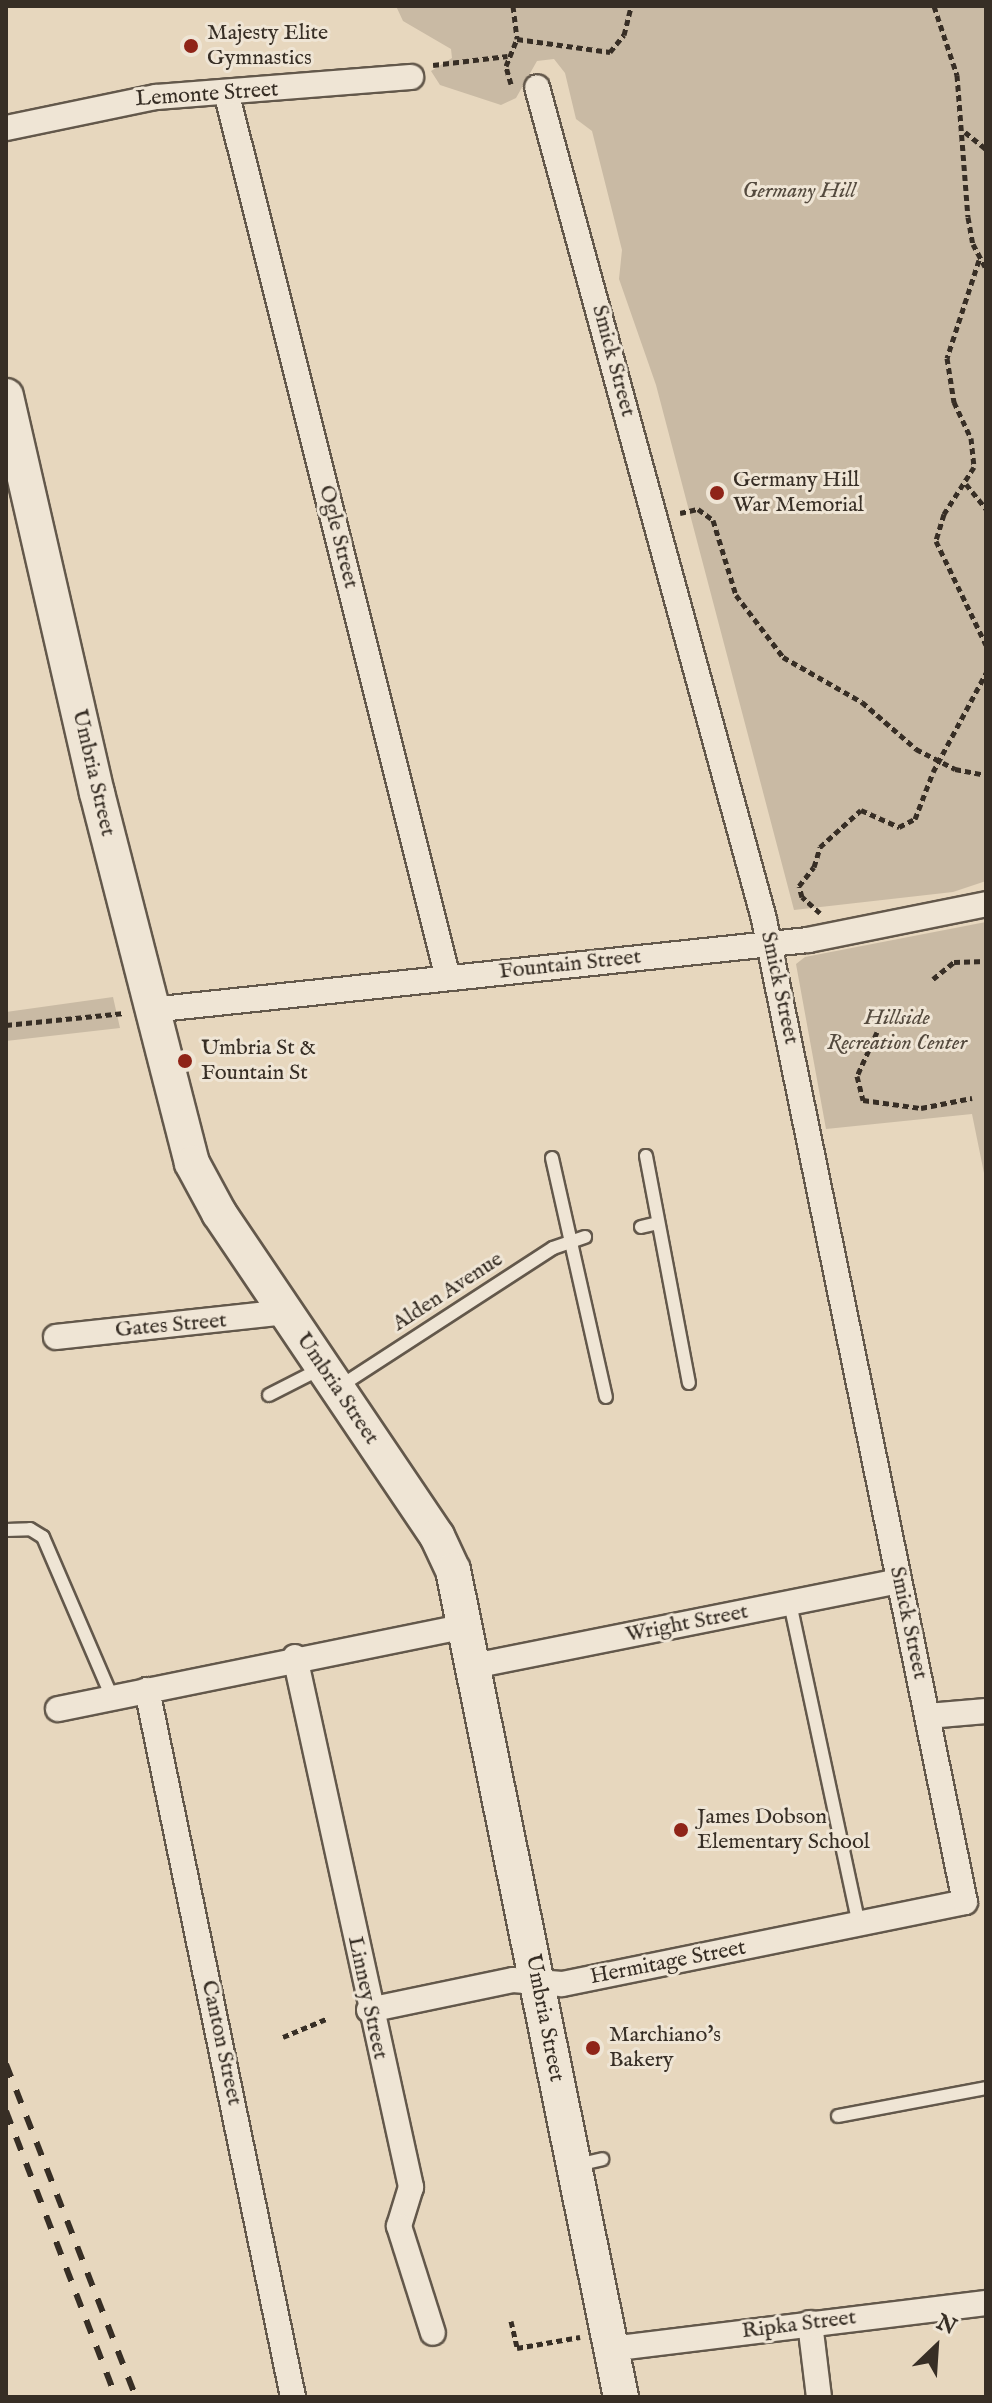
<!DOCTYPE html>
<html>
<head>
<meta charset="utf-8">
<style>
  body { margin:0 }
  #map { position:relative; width:992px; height:2403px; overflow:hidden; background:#e7d7be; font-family:"IM FELL English",serif }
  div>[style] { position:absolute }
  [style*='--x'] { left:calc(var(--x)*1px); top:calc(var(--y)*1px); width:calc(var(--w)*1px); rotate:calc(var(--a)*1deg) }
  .green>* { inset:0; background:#c9baa4 }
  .path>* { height:5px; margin-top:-2.5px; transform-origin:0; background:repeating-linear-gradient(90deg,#372e25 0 6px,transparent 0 10px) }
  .roads { filter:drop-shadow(2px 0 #63584b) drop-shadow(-2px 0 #63584b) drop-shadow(0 2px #63584b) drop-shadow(0 -2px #63584b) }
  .lane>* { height:12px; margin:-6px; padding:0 6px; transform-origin:6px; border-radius:6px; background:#efe5d5 }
  .street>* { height:24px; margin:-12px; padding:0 12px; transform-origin:12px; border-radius:12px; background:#efe5d5 }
  .secondary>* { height:34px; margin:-17px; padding:0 17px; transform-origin:17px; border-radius:17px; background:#efe5d5 }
  .rail>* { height:6px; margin-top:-3px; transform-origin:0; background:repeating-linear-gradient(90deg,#372e25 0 14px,transparent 0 28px) }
  .dots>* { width:22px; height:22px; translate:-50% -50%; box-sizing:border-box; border:4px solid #efe5d5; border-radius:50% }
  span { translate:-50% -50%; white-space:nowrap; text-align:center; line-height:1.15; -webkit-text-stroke:6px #efe5d5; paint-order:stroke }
  .poi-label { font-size:22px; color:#372e25 }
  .left { translate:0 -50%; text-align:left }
  .street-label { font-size:22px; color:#372e25 }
  .park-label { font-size:22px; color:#544a3e; font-style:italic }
  .frame { position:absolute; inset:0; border:8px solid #372e25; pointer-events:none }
  .north { position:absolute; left:896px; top:2307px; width:80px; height:80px; -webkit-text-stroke:6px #efe5d5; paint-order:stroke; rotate:25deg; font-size:22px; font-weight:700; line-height:32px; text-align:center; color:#372e25 }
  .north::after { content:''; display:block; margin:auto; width:28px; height:36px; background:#372e25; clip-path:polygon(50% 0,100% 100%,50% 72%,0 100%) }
</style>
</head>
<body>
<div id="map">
  <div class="green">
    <div style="clip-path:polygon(396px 6px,986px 6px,986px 881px,953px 892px,794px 910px,656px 385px,619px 279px,622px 250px,592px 131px,576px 119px,565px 73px,554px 59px,537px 61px,516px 98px,501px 105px,440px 85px,431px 71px,452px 58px,451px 49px,403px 21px)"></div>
    <div style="clip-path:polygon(986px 922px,986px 1183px,972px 1114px,826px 1129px,796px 964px,805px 957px)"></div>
    <div style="clip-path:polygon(113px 997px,120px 1028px,6px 1041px,6px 1012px)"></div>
  </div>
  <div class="path">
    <div style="--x:513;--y:6;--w:33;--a:83"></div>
    <div style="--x:934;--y:6;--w:73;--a:71.6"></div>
    <div style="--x:957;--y:75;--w:142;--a:85.6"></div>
    <div style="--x:968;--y:217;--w:27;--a:80"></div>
    <div style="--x:973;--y:244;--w:27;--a:62"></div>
    <div style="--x:433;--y:65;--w:75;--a:-6.9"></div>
    <div style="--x:511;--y:84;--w:19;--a:-106"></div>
    <div style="--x:506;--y:66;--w:29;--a:-68"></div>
    <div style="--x:517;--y:39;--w:94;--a:8"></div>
    <div style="--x:610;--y:52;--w:22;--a:-51"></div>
    <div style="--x:624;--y:35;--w:30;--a:-76"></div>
    <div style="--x:965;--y:132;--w:27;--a:39"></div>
    <div style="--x:979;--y:260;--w:103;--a:108.1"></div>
    <div style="--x:947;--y:358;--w:45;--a:81"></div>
    <div style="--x:954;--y:402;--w:40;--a:65"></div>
    <div style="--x:971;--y:438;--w:29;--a:84"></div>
    <div style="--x:974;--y:467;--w:56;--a:122.6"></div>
    <div style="--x:944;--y:514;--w:28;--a:107"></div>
    <div style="--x:936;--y:541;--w:115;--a:64.3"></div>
    <div style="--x:966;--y:484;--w:32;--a:51"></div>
    <div style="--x:680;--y:513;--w:18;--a:-13"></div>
    <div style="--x:698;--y:509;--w:19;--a:36"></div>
    <div style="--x:713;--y:520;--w:78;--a:73"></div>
    <div style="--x:736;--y:595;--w:78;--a:52.8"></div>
    <div style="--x:783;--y:657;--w:91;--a:29.7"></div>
    <div style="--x:862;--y:702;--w:72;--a:41"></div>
    <div style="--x:916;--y:749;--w:44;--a:27.1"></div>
    <div style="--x:955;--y:769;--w:32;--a:11"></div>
    <div style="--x:820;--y:913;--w:24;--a:-138"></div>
    <div style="--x:802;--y:897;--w:11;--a:-105"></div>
    <div style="--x:799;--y:886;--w:24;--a:-52"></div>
    <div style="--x:814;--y:867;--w:21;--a:-73"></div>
    <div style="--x:820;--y:847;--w:55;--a:-42.1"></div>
    <div style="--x:861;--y:810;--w:42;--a:24.1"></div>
    <div style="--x:899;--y:827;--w:18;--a:-27"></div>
    <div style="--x:915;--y:819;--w:50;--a:-69"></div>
    <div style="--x:933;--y:772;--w:112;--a:-61.8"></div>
    <div style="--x:933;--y:979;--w:27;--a:-39"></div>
    <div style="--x:954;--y:962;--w:32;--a:-2"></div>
    <div style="--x:6;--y:1025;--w:119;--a:-5.8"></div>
    <div style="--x:877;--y:1032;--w:48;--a:114.4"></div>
    <div style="--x:857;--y:1076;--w:25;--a:76"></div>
    <div style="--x:863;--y:1100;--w:59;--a:7.9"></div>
    <div style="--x:921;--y:1108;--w:52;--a:-11.1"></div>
    <div style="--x:283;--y:2037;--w:47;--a:-22.7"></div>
    <div style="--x:511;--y:2321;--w:28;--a:77"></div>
    <div style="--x:517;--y:2348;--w:64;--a:-9.9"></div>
  </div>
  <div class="roads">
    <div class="lane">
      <div style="--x:646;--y:1156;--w:231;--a:79.3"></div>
      <div style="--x:552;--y:1158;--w:245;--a:77.3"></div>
      <div style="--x:641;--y:1227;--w:17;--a:-13"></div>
      <div style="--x:339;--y:1387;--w:255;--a:-33"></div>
      <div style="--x:553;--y:1248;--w:34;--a:-19"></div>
      <div style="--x:269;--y:1395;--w:59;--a:-27"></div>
      <div style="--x:6;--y:1530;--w:24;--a:-2"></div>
      <div style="--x:30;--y:1529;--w:15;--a:32"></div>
      <div style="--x:43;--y:1537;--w:174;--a:66.7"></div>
      <div style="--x:790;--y:1603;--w:328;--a:77.9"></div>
      <div style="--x:838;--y:2116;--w:151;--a:-10.7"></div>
      <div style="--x:577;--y:2165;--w:26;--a:-13"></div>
    </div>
    <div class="street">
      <div style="--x:227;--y:95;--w:910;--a:75.95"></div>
      <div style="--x:6;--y:128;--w:153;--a:-11.7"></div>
      <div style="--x:156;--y:97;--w:256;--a:-4.5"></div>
      <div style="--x:151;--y:1010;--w:661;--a:-6.08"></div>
      <div style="--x:808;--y:940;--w:182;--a:-11.4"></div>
      <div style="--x:56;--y:1337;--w:231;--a:-6.2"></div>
      <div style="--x:295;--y:1657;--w:543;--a:77.65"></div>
      <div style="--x:411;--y:2187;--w:41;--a:107.1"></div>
      <div style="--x:399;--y:2226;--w:112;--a:72.4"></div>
      <div style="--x:474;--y:1666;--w:433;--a:-11.3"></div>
      <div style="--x:147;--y:1690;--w:722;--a:78.33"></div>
      <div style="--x:58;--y:1709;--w:416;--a:-11.5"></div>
      <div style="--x:928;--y:1716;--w:58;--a:-4.9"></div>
      <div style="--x:369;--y:2010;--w:147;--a:-11.8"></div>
      <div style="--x:513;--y:1980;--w:49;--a:4.7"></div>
      <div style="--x:562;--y:1984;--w:411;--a:-11.5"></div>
      <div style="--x:965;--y:1902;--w:1003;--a:-101.56"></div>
      <div style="--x:764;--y:919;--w:862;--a:-105.26"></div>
      <div style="--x:810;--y:2323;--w:75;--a:83.1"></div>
      <div style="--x:611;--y:2349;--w:378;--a:-7"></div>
    </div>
    <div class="secondary">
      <div style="--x:6;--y:396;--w:407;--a:77.1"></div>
      <div style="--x:97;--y:793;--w:382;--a:75.6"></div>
      <div style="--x:192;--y:1163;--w:57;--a:61.6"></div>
      <div style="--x:219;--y:1213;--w:390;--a:56"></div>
      <div style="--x:437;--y:1536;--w:38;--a:65"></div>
      <div style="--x:453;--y:1570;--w:844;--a:78.52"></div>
    </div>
  </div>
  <div class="rail">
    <div style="--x:6;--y:2064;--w:357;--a:68.7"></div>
    <div style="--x:6;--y:2111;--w:306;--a:69"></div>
  </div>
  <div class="dots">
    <div style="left:191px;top:46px;background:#8f2418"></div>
    <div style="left:717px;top:493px;background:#8f2418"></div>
    <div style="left:185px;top:1061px;background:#8f2418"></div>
    <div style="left:681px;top:1830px;background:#8f2418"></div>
    <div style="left:593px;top:2048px;background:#8f2418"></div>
  </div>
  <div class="poi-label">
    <span class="left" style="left:207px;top:46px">Majesty Elite<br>Gymnastics</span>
    <span class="left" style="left:733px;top:493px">Germany Hill<br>War Memorial</span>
    <span class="left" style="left:201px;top:1061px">Umbria St &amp;<br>Fountain St</span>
    <span class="left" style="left:697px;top:1830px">James Dobson<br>Elementary School</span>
    <span class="left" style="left:609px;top:2048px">Marchiano's<br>Bakery</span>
  </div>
  <div class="street-label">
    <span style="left:207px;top:95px;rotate:-4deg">Lemonte Street</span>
    <span style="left:613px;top:361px;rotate:75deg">Smick Street</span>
    <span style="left:338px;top:537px;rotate:76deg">Ogle Street</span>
    <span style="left:93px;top:773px;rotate:77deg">Umbria Street</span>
    <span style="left:570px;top:965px;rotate:-6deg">Fountain Street</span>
    <span style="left:779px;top:988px;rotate:78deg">Smick Street</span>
    <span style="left:448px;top:1292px;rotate:-33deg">Alden Avenue</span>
    <span style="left:171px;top:1326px;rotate:-5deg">Gates Street</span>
    <span style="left:337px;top:1389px;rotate:56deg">Umbria Street</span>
    <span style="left:908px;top:1623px;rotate:78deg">Smick Street</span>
    <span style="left:687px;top:1624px;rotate:-11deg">Wright Street</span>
    <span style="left:668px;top:1963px;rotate:-11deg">Hermitage Street</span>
    <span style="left:367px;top:1998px;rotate:78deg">Linney Street</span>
    <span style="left:544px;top:2018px;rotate:79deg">Umbria Street</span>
    <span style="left:221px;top:2043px;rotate:78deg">Canton Street</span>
    <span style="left:799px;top:2325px;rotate:-7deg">Ripka Street</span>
  </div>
  <div class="park-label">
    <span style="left:799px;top:192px">Germany Hill</span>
    <span style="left:897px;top:1031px">Hillside<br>Recreation Center</span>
  </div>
  <div class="frame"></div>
  <div class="north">N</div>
</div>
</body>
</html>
